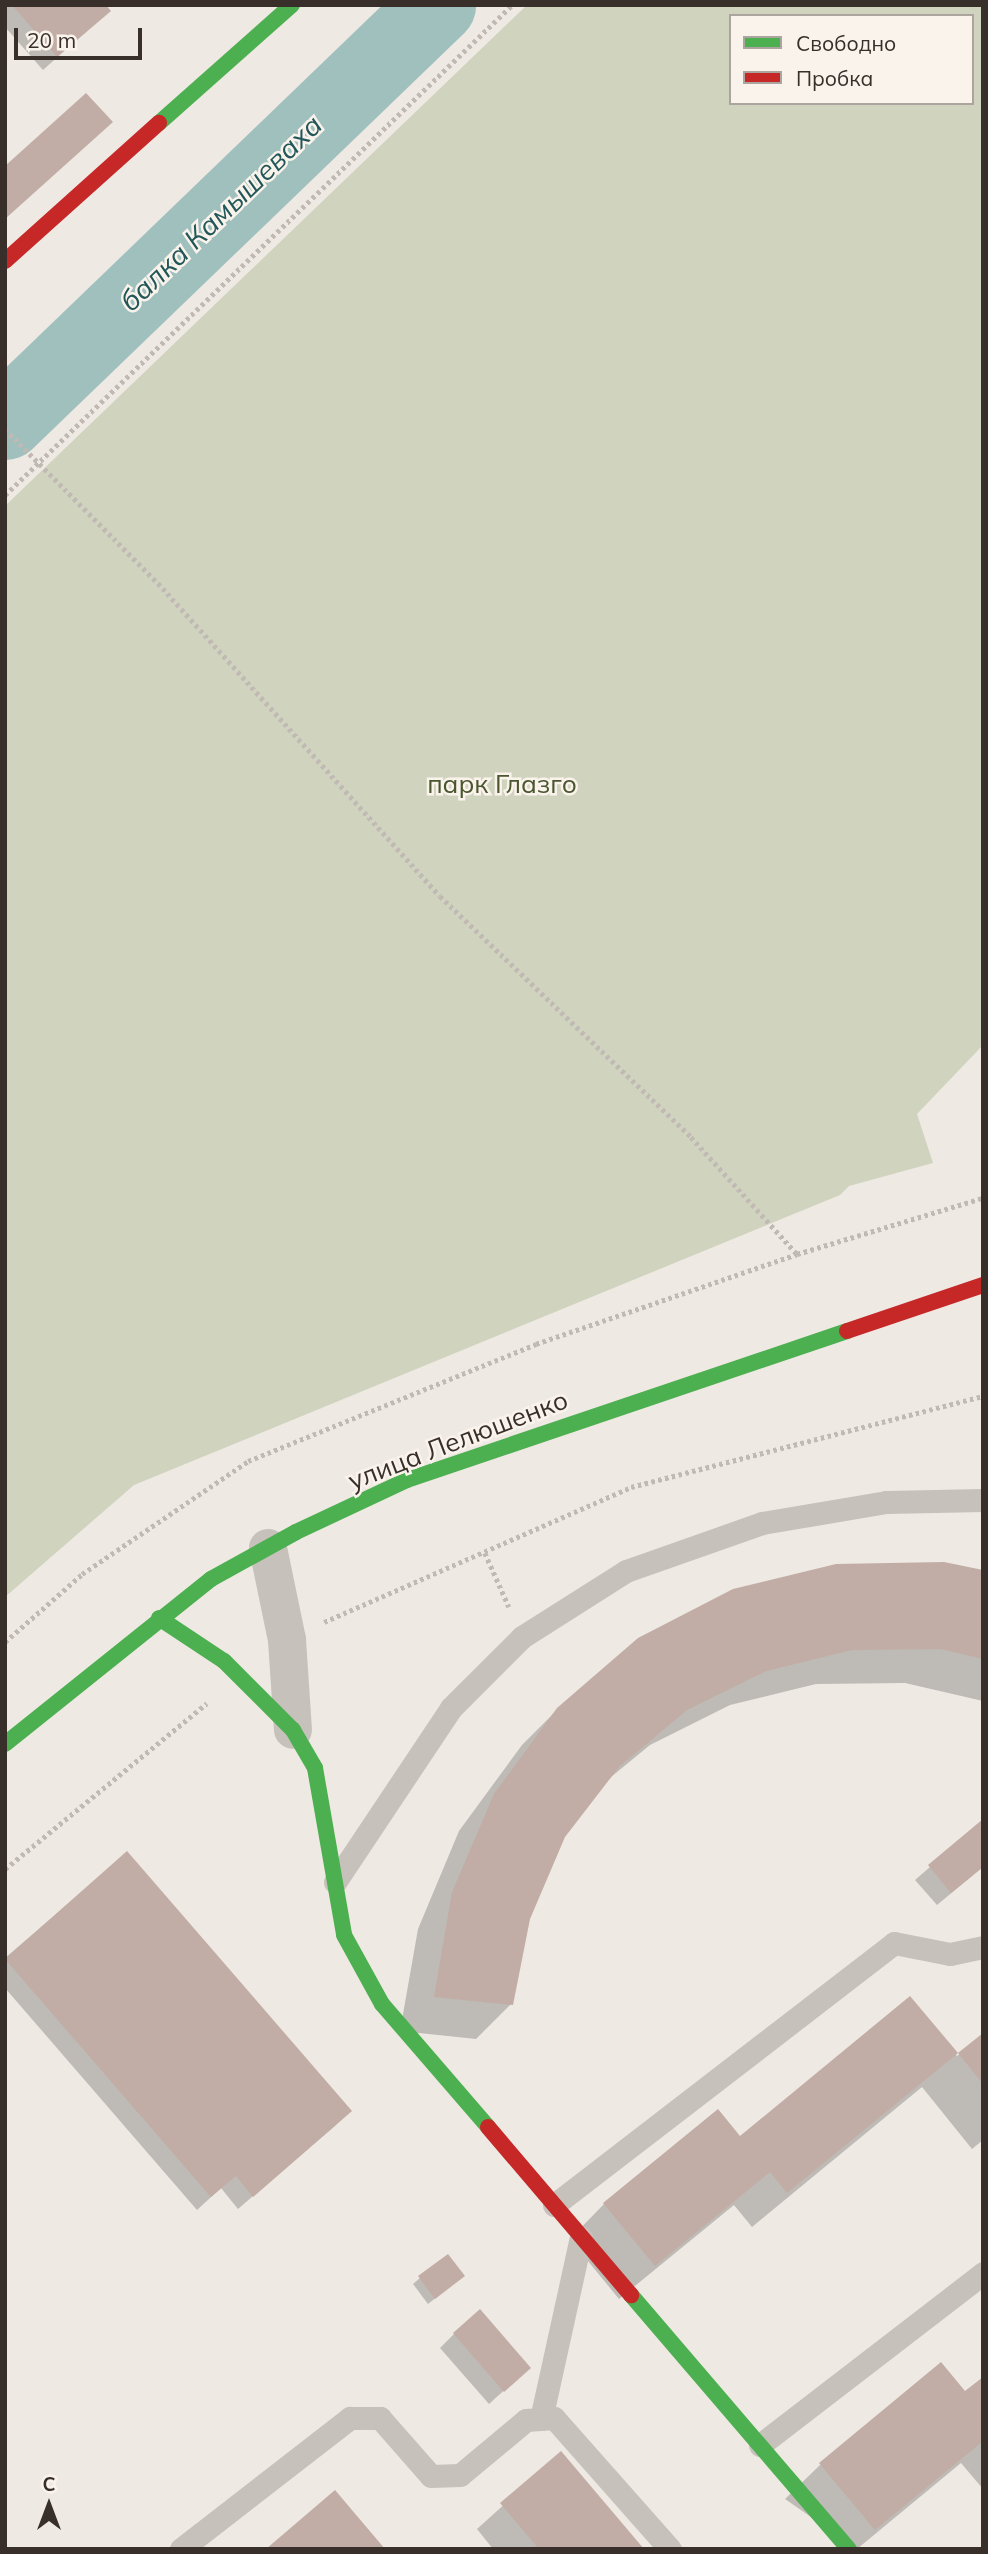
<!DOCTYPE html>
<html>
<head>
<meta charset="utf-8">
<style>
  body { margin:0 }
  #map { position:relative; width:988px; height:2554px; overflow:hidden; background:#eee9e3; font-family:Mulish,sans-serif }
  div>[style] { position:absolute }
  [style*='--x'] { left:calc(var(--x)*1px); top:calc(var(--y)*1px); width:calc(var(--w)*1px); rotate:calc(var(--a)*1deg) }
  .green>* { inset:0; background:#d0d3be }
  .shadow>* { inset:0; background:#0003 }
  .river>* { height:77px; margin:-38.5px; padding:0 38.5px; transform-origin:38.5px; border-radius:38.5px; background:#a0c0be }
  .building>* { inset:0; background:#c1ada5 }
  .path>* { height:4.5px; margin-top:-2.25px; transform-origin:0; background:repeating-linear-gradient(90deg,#c0b9b4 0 3.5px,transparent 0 7px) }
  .lane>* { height:23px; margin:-11.5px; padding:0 11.5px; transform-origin:11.5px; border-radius:11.5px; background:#c7c1bc }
  .street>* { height:38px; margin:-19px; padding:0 19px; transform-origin:19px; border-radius:19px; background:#c7c1bc }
  .fast>* { height:16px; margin:-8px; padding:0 8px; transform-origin:8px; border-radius:8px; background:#4caf50 }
  .jam>* { height:16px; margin:-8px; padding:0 8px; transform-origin:8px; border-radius:8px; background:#c62828 }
  span { translate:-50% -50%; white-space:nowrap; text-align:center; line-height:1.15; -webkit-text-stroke:5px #faf3ec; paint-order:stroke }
  .park-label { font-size:26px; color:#49562e }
  .street-label { font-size:26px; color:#382e2a }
  .water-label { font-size:28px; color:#215759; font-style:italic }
  .frame { position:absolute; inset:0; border:7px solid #382e2a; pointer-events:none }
  .legend { position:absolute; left:729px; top:14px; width:245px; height:91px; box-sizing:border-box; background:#faf3ec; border:2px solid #aca49e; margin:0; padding:9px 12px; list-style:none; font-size:21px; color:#382e2a }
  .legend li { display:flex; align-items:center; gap:14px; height:35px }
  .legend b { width:35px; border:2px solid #aca49e }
  .north { position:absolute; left:14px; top:2470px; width:70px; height:70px; -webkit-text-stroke:5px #faf3ec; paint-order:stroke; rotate:0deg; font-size:19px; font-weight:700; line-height:28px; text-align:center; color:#382e2a }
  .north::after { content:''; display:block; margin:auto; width:24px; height:32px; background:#382e2a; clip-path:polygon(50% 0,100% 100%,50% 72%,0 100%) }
  .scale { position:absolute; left:14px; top:28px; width:128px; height:32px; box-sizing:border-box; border:4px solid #382e2a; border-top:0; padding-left:9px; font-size:21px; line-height:24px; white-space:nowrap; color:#382e2a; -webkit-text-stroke:5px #faf3ec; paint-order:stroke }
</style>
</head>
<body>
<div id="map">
  <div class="green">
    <div style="clip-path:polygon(evenodd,527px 5px,983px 5px,983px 1045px,917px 1114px,933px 1163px,849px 1186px,840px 1195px,134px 1485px,5px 1597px,5px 506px,527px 5px,731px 16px,972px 16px,972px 103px,731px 103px,731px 16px)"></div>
  </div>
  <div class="shadow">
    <div style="clip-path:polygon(5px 5px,104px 5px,109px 11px,43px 70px,5px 27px)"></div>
    <div style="clip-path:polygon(983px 1572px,983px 1701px,905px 1683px,816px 1684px,730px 1705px,650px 1745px,605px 1782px,564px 1837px,528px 1918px,511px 2004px,476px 2039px,400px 2031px,418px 1929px,459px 1831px,522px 1745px,558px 1709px)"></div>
    <div style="clip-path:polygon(983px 1821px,983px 1867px,937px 1905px,915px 1880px)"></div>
    <div style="clip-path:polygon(127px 1853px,336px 2125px,238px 2209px,221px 2188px,197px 2210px,5px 1988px,5px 1958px)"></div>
    <div style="clip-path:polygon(910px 1999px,957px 2056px,983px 2035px,983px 2140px,972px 2149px,922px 2087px,752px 2227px,734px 2205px,619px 2299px,570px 2239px,604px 2204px,740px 2139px)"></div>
    <div style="clip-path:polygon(420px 2278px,456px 2282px,428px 2304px,413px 2284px)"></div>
    <div style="clip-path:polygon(454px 2334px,529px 2368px,489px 2404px,440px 2348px)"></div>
    <div style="clip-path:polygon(941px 2364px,965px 2394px,983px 2379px,983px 2489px,961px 2463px,857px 2549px,785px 2499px,820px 2465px)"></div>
    <div style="clip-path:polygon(560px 2454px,642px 2549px,493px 2549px,477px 2529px)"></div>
  </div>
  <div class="river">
    <div style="--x:5;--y:421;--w:600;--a:-43.92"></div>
  </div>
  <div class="building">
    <div style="clip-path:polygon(12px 5px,106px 5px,111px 11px,57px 57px)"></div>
    <div style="clip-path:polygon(86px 93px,113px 122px,5px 219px,5px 166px)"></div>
    <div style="clip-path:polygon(944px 1562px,983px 1570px,983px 1659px,941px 1649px,852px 1650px,766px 1671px,687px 1710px,619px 1767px,565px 1837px,530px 1919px,513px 2005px,434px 1997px,452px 1892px,494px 1794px,557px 1708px,638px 1638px,733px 1589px,836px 1564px)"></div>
    <div style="clip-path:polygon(983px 1819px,983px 1867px,951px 1893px,928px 1865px)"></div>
    <div style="clip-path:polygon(127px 1851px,352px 2111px,253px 2197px,236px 2176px,211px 2197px,5px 1959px)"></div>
    <div style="clip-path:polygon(910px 1996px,958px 2053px,787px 2193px,770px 2172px,655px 2266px,603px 2203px,718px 2109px,740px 2136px)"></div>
    <div style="clip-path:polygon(983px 2033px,983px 2084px,958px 2053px)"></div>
    <div style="clip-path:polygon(448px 2254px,465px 2276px,435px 2299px,418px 2276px)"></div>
    <div style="clip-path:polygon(480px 2309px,531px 2368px,504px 2392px,453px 2333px)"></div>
    <div style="clip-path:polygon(941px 2362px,965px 2391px,983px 2377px,983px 2441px,875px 2530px,819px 2463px)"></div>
    <div style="clip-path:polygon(561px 2451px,644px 2549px,539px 2549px,500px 2503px)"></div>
    <div style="clip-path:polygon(335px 2490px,385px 2549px,266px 2549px)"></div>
  </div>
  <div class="path">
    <div style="--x:5;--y:429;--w:217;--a:45.2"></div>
    <div style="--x:158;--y:583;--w:421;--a:48"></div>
    <div style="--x:440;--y:896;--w:348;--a:43.8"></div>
    <div style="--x:691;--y:1137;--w:158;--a:47.8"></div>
    <div style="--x:5;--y:495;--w:705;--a:-44.02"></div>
    <div style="--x:485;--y:1553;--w:59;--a:66"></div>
    <div style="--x:324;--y:1622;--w:335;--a:-23.7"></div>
    <div style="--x:631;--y:1487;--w:364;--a:-14.5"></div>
    <div style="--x:5;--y:1642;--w:103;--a:-41.4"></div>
    <div style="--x:82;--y:1574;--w:201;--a:-34.2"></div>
    <div style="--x:248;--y:1461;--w:311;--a:-22.1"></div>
    <div style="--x:536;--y:1344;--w:276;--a:-19"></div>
    <div style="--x:797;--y:1254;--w:194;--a:-16.8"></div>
    <div style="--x:5;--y:1869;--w:261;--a:-39.4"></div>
  </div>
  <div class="lane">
    <div style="--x:335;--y:1882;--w:209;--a:-56.3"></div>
    <div style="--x:451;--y:1708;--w:100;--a:-45"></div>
    <div style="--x:522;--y:1637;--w:123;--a:-32.4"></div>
    <div style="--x:626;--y:1571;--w:144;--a:-19.4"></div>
    <div style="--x:762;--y:1523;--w:126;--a:-9.6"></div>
    <div style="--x:886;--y:1502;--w:97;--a:-1.2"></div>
    <div style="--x:554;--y:2205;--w:429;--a:-37.6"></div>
    <div style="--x:894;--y:1943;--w:57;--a:11.1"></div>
    <div style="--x:950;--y:1954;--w:34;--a:-12"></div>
    <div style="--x:541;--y:2419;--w:186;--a:-77.6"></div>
    <div style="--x:760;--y:2445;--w:282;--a:-37.6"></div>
    <div style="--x:181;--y:2549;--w:214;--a:-37.8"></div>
    <div style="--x:350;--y:2418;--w:30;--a:0"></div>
    <div style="--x:380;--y:2418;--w:77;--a:48.7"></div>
    <div style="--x:431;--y:2476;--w:29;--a:-2"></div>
    <div style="--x:460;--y:2475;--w:86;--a:-39.8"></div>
    <div style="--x:526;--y:2420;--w:28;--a:-4"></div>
    <div style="--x:554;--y:2418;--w:175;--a:48.5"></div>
  </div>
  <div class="street">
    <div style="--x:268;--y:1548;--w:94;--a:78.3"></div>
    <div style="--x:287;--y:1640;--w:90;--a:86.2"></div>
  </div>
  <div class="fast">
    <div style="--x:159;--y:123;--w:178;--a:-41.6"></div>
    <div style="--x:159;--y:1618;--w:78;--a:33.5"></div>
    <div style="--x:224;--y:1661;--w:98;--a:45"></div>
    <div style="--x:293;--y:1730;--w:44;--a:59.9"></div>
    <div style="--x:315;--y:1768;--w:169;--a:80.1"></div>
    <div style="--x:344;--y:1935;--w:79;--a:61.2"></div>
    <div style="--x:382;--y:2004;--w:162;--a:49.2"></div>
    <div style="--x:5;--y:1744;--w:264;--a:-38.7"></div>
    <div style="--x:211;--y:1579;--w:97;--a:-28.9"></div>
    <div style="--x:296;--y:1532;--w:123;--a:-25.1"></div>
    <div style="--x:407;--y:1480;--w:465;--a:-18.7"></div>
    <div style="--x:631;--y:2295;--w:335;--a:49.4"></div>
  </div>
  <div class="jam">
    <div style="--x:5;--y:261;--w:207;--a:-41.9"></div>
    <div style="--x:847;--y:1331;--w:144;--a:-18.7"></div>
    <div style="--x:488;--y:2127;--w:221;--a:49.6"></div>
  </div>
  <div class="park-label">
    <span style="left:502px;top:784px">парк Глазго</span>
  </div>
  <div class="street-label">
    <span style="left:458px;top:1440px;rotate:-21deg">улица Лелюшенко</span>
  </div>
  <div class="water-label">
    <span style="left:221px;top:213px;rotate:-44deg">балка Камышеваха</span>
  </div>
  <div class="frame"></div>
  <ul class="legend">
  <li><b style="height:9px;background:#4caf50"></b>Свободно</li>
  <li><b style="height:9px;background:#c62828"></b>Пробка</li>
  </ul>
  <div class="north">С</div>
  <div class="scale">20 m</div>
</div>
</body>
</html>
